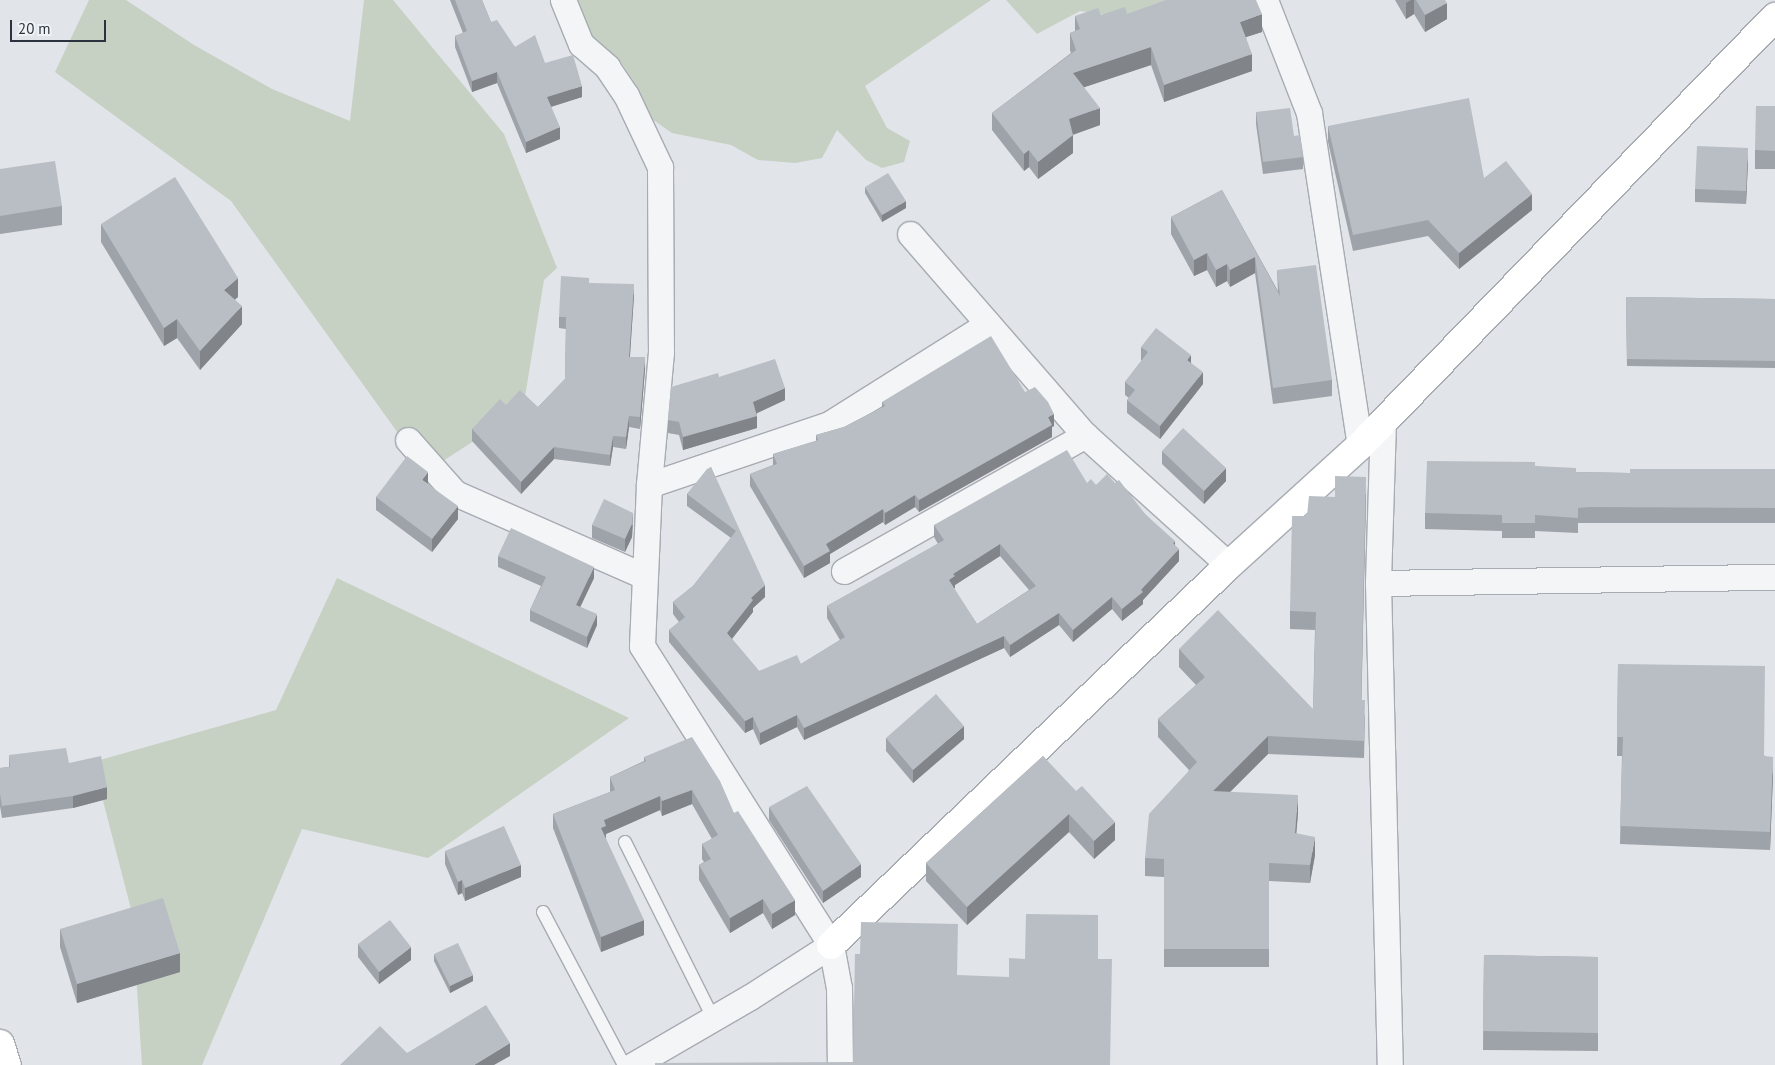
<!DOCTYPE html>
<html>
<head>
<meta charset="utf-8">
<style>
  body { margin:0 }
  #map { position:relative; width:1775px; height:1065px; overflow:hidden; background:#e1e4e8; font-family:"PT Sans",sans-serif }
  div>[style] { position:absolute }
  [style*='--x'] { left:calc(var(--x)*1px); top:calc(var(--y)*1px); width:calc(var(--w)*1px); rotate:calc(var(--a)*1deg) }
  .green>* { inset:0; background:#c7d1c3 }
  .roads { filter:drop-shadow(1px 0 #a7abb2) drop-shadow(-1px 0 #a7abb2) drop-shadow(0 1px #a7abb2) drop-shadow(0 -1px #a7abb2) }
  .lane>* { height:12px; margin:-6px; padding:0 6px; transform-origin:6px; border-radius:6px; background:#f3f5f7 }
  .street>* { height:25px; margin:-12.5px; padding:0 12.5px; transform-origin:12.5px; border-radius:12.5px; background:#f3f5f7 }
  .secondary>* { height:28px; margin:-14px; padding:0 14px; transform-origin:14px; border-radius:14px; background:#fff }
  .wall>* { inset:0; background:#9ea3a9 }
  .shaded-wall>* { inset:0; background:#818589 }
  .building>* { inset:0; background:#b8bec4 }
  span { translate:-50% -50%; white-space:nowrap; text-align:center; line-height:1.15; -webkit-text-stroke:4px #f0f3f6; paint-order:stroke }
  .scale { position:absolute; left:10px; top:20px; width:96px; height:22px; box-sizing:border-box; border:2px solid #2b333e; border-top:0; padding-left:6px; font-size:15px; line-height:18px; white-space:nowrap; color:#2b333e; -webkit-text-stroke:4px #f0f3f6; paint-order:stroke }
</style>
</head>
<body>
<div id="map">
  <div class="green">
    <div style="clip-path:polygon(89px 0,126px 0,194px 45px,272px 89px,350px 121px,364px 0,393px 0,504px 134px,557px 268px,544px 280px,523px 409px,426px 472px,231px 201px,55px 72px)"></div>
    <div style="clip-path:polygon(573px 0,991px 0,865px 86px,887px 128px,910px 141px,904px 162px,882px 168px,866px 160px,837px 130px,822px 158px,795px 163px,758px 160px,731px 145px,672px 133px,649px 117px,638px 88px,621px 62px,588px 40px)"></div>
    <div style="clip-path:polygon(1006px 0,1191px 0,1143px 20px,1080px 11px,1037px 34px)"></div>
    <div style="clip-path:polygon(337px 578px,629px 718px,428px 858px,302px 829px,202px 1065px,142px 1065px,132px 913px,93px 762px,276px 710px)"></div>
  </div>
  <div class="roads">
    <div class="lane">
      <div style="--x:625;--y:842;--w:197;--a:63.4"></div>
      <div style="--x:543;--y:912;--w:173;--a:62.1"></div>
    </div>
    <div class="street">
      <div style="--x:563;--y:0;--w:48;--a:67.8"></div>
      <div style="--x:581;--y:44;--w:35;--a:41"></div>
      <div style="--x:607;--y:67;--w:34;--a:56"></div>
      <div style="--x:626;--y:95;--w:80;--a:64.7"></div>
      <div style="--x:660;--y:167;--w:185;--a:89.7"></div>
      <div style="--x:661;--y:352;--w:134;--a:95.2"></div>
      <div style="--x:649;--y:485;--w:161;--a:92.5"></div>
      <div style="--x:642;--y:646;--w:354;--a:57.7"></div>
      <div style="--x:831;--y:945;--w:44;--a:79.5"></div>
      <div style="--x:839;--y:988;--w:77;--a:89.3"></div>
      <div style="--x:1265;--y:0;--w:121;--a:68.7"></div>
      <div style="--x:1309;--y:113;--w:337;--a:81.3"></div>
      <div style="--x:910;--y:234;--w:267;--a:49"></div>
      <div style="--x:1085;--y:435;--w:194;--a:42.1"></div>
      <div style="--x:1383;--y:422;--w:161;--a:91.8"></div>
      <div style="--x:1378;--y:583;--w:482;--a:88.6"></div>
      <div style="--x:408;--y:440;--w:71;--a:48.4"></div>
      <div style="--x:455;--y:493;--w:206;--a:23.7"></div>
      <div style="--x:649;--y:485;--w:190;--a:-18.7"></div>
      <div style="--x:829;--y:424;--w:188;--a:-32.2"></div>
      <div style="--x:844;--y:571;--w:277;--a:-29.4"></div>
      <div style="--x:1378;--y:583;--w:397;--a:-0.9"></div>
      <div style="--x:633;--y:1065;--w:135;--a:-30.2"></div>
      <div style="--x:750;--y:997;--w:96;--a:-32.7"></div>
    </div>
    <div class="secondary">
      <div style="--x:831;--y:945;--w:550;--a:-43.67"></div>
      <div style="--x:1229;--y:565;--w:177;--a:-42.3"></div>
      <div style="--x:1360;--y:446;--w:597;--a:-45.95"></div>
      <div style="--x:0;--y:1044;--w:22;--a:72"></div>
    </div>
  </div>
  <div class="wall">
    <div style="clip-path:polygon(450px 0,482px 0,491px 22px,515px 47px,545px 63px,582px 97px,551px 107px,560px 139px,526px 153px,497px 83px,472px 92px,455px 47px,455px 36px,463px 33px)"></div>
    <div style="clip-path:polygon(1395px 0,1445px 0,1447px 19px,1425px 32px,1414px 14px,1406px 19px)"></div>
    <div style="clip-path:polygon(1127px 14px,1262px 32px,1246px 37px,1252px 71px,1164px 102px,1151px 65px,1084px 87px,1100px 125px,1073px 135px,1073px 153px,1038px 179px,1029px 167px,1024px 171px,992px 130px,992px 113px,1071px 53px,1070px 50px,1070px 33px,1075px 31px,1075px 16px)"></div>
    <div style="clip-path:polygon(1775px 106px,1775px 169px,1755px 169px,1755px 150px)"></div>
    <div style="clip-path:polygon(1256px 112px,1294px 136px,1303px 157px,1303px 169px,1263px 174px,1256px 124px)"></div>
    <div style="clip-path:polygon(1328px 126px,1484px 178px,1532px 210px,1459px 269px,1428px 236px,1353px 251px,1328px 142px)"></div>
    <div style="clip-path:polygon(1748px 161px,1746px 204px,1695px 202px,1695px 189px)"></div>
    <div style="clip-path:polygon(0 169px,62px 206px,62px 225px,0 234px)"></div>
    <div style="clip-path:polygon(865px 187px,906px 208px,882px 222px,865px 193px)"></div>
    <div style="clip-path:polygon(1222px 190px,1278px 291px,1277px 270px,1332px 380px,1332px 396px,1273px 404px,1255px 273px,1230px 287px,1227px 281px,1216px 287px,1207px 270px,1194px 276px,1171px 234px,1171px 217px)"></div>
    <div style="clip-path:polygon(101px 224px,238px 297px,235px 299px,242px 324px,200px 370px,177px 338px,164px 346px,101px 242px)"></div>
    <div style="clip-path:polygon(589px 283px,634px 295px,630px 357px,645px 369px,640px 429px,629px 427px,626px 449px,613px 447px,610px 466px,554px 459px,521px 494px,472px 441px,472px 429px,506px 405px,538px 407px,565px 379px,566px 329px,559px 328px,559px 317px)"></div>
    <div style="clip-path:polygon(1626px 297px,1775px 299px,1775px 368px,1627px 366px)"></div>
    <div style="clip-path:polygon(1141px 347px,1191px 363px,1203px 384px,1160px 439px,1127px 413px,1127px 400px,1129px 398px,1125px 395px,1125px 382px,1142px 360px,1141px 360px)"></div>
    <div style="clip-path:polygon(719px 377px,785px 400px,757px 413px,757px 428px,683px 450px,679px 435px,668px 433px,668px 420px)"></div>
    <div style="clip-path:polygon(1025px 392px,1054px 426px,1052px 427px,1052px 437px,919px 512px,915px 507px,885px 525px,883px 522px,830px 554px,830px 563px,804px 578px,750px 486px,750px 474px,773px 465px,773px 454px,816px 441px,816px 435px,844px 427px,882px 407px,882px 402px)"></div>
    <div style="clip-path:polygon(1162px 451px,1226px 481px,1204px 504px,1162px 464px)"></div>
    <div style="clip-path:polygon(1535px 466px,1576px 472px,1630px 473px,1775px 469px,1775px 523px,1578px 523px,1578px 533px,1535px 531px,1535px 538px,1502px 538px,1502px 531px,1425px 529px,1425px 513px)"></div>
    <div style="clip-path:polygon(evenodd,711px 467px,765px 597px,753px 608px,753px 612px,732px 639px,759px 671px,801px 664px,840px 640px,827px 618px,827px 606px,938px 544px,934px 537px,934px 525px,1087px 483px,1096px 485px,1115px 483px,1175px 545px,1179px 561px,1143px 600px,1143px 604px,1122px 621px,1112px 609px,1073px 642px,1059px 625px,1010px 657px,1004px 648px,804px 740px,797px 727px,760px 745px,753px 729px,745px 733px,669px 642px,669px 630px,679px 622px,673px 614px,673px 602px,693px 586px,731px 538px,687px 506px,687px 494px,711px 467px,1000px 556px,1029px 590px,977px 624px,954px 589px,955px 585px,1000px 556px)"></div>
    <div style="clip-path:polygon(428px 484px,458px 519px,432px 552px,376px 510px,376px 497px)"></div>
    <div style="clip-path:polygon(1366px 494px,1361px 700px,1365px 717px,1364px 758px,1268px 754px,1230px 792px,1298px 813px,1296px 833px,1315px 855px,1310px 883px,1269px 881px,1269px 967px,1164px 967px,1164px 877px,1145px 876px,1145px 858px,1189px 770px,1158px 737px,1158px 719px,1196px 685px,1179px 667px,1179px 649px,1313px 709px,1315px 630px,1290px 629px,1290px 611px,1307px 516px,1335px 497px)"></div>
    <div style="clip-path:polygon(592px 525px,633px 525px,632px 537px,625px 552px,592px 538px)"></div>
    <div style="clip-path:polygon(498px 556px,594px 578px,580px 607px,597px 625px,587px 648px,530px 621px,530px 610px,541px 586px,498px 567px)"></div>
    <div style="clip-path:polygon(1618px 664px,1765px 756px,1773px 775px,1770px 850px,1620px 844px,1622px 756px,1617px 756px)"></div>
    <div style="clip-path:polygon(886px 738px,964px 739px,913px 783px,886px 751px)"></div>
    <div style="clip-path:polygon(9px 755px,69px 763px,107px 799px,73px 808px,2px 818px,0 806px,0 768px,9px 767px)"></div>
    <div style="clip-path:polygon(1043px 756px,1115px 840px,1094px 859px,1069px 832px,967px 925px,926px 881px,926px 863px)"></div>
    <div style="clip-path:polygon(644px 757px,734px 813px,795px 915px,772px 929px,763px 913px,730px 933px,699px 880px,699px 865px,704px 862px,702px 859px,702px 844px,712px 839px,692px 804px,662px 816px,660px 810px,606px 834px,606px 839px,644px 935px,601px 952px,553px 828px,553px 814px,610px 792px,610px 777px,644px 761px)"></div>
    <div style="clip-path:polygon(769px 807px,861px 877px,823px 903px,769px 820px)"></div>
    <div style="clip-path:polygon(445px 851px,521px 877px,465px 901px,462px 893px,458px 895px,445px 864px)"></div>
    <div style="clip-path:polygon(60px 929px,180px 972px,77px 1003px,60px 947px)"></div>
    <div style="clip-path:polygon(358px 944px,411px 960px,379px 984px,358px 957px)"></div>
    <div style="clip-path:polygon(434px 954px,473px 981px,450px 993px,434px 961px)"></div>
    <div style="clip-path:polygon(1484px 955px,1598px 957px,1598px 1051px,1483px 1050px)"></div>
  </div>
  <div class="shaded-wall">
    <div style="clip-path:polygon(1411px 0,1414px 0,1414px 14px,1406px 19px,1406px 3px)"></div>
    <div style="clip-path:polygon(1447px 3px,1447px 19px,1425px 32px,1425px 15px)"></div>
    <div style="clip-path:polygon(1262px 14px,1262px 32px,1240px 39px,1240px 22px)"></div>
    <div style="clip-path:polygon(1151px 47px,1151px 65px,1073px 91px,1073px 73px)"></div>
    <div style="clip-path:polygon(1252px 54px,1252px 71px,1164px 102px,1164px 85px)"></div>
    <div style="clip-path:polygon(497px 72px,497px 83px,472px 92px,472px 81px)"></div>
    <div style="clip-path:polygon(582px 86px,582px 97px,547px 108px,547px 97px)"></div>
    <div style="clip-path:polygon(1100px 108px,1100px 125px,1069px 136px,1069px 119px)"></div>
    <div style="clip-path:polygon(560px 127px,560px 139px,526px 153px,526px 142px)"></div>
    <div style="clip-path:polygon(1073px 135px,1073px 153px,1038px 179px,1038px 162px)"></div>
    <div style="clip-path:polygon(1748px 148px,1748px 161px,1746px 204px,1746px 191px)"></div>
    <div style="clip-path:polygon(1029px 150px,1029px 167px,1024px 171px,1024px 154px)"></div>
    <div style="clip-path:polygon(1532px 194px,1532px 210px,1459px 269px,1459px 253px)"></div>
    <div style="clip-path:polygon(906px 201px,906px 208px,882px 222px,882px 215px)"></div>
    <div style="clip-path:polygon(1207px 253px,1207px 270px,1194px 276px,1194px 260px)"></div>
    <div style="clip-path:polygon(1255px 257px,1255px 273px,1230px 287px,1230px 270px)"></div>
    <div style="clip-path:polygon(1227px 264px,1227px 281px,1216px 287px,1216px 270px)"></div>
    <div style="clip-path:polygon(238px 278px,238px 297px,224px 309px,224px 290px)"></div>
    <div style="clip-path:polygon(634px 284px,634px 295px,629px 368px,629px 357px)"></div>
    <div style="clip-path:polygon(242px 306px,242px 324px,200px 370px,200px 351px)"></div>
    <div style="clip-path:polygon(177px 319px,177px 338px,164px 346px,164px 328px)"></div>
    <div style="clip-path:polygon(1191px 355px,1191px 367px,1187px 360px)"></div>
    <div style="clip-path:polygon(645px 357px,645px 369px,640px 429px,640px 417px)"></div>
    <div style="clip-path:polygon(1203px 372px,1203px 384px,1160px 439px,1160px 426px)"></div>
    <div style="clip-path:polygon(785px 388px,785px 400px,753px 415px,753px 402px)"></div>
    <div style="clip-path:polygon(1054px 414px,1054px 426px,1052px 427px,1052px 437px,919px 512px,919px 500px,1048px 417px)"></div>
    <div style="clip-path:polygon(629px 416px,629px 427px,626px 449px,626px 437px)"></div>
    <div style="clip-path:polygon(757px 416px,757px 428px,683px 450px,683px 437px)"></div>
    <div style="clip-path:polygon(613px 436px,613px 447px,610px 466px,610px 455px)"></div>
    <div style="clip-path:polygon(554px 447px,554px 459px,521px 494px,521px 482px)"></div>
    <div style="clip-path:polygon(1226px 468px,1226px 481px,1204px 504px,1204px 491px)"></div>
    <div style="clip-path:polygon(428px 472px,428px 484px,422px 480px)"></div>
    <div style="clip-path:polygon(1366px 477px,1366px 494px,1361px 717px,1361px 700px)"></div>
    <div style="clip-path:polygon(915px 495px,915px 507px,885px 525px,885px 513px)"></div>
    <div style="clip-path:polygon(458px 506px,458px 519px,432px 552px,432px 539px)"></div>
    <div style="clip-path:polygon(883px 509px,883px 522px,830px 554px,830px 563px,804px 578px,804px 566px,826px 544px)"></div>
    <div style="clip-path:polygon(633px 513px,632px 537px,625px 552px,625px 539px)"></div>
    <div style="clip-path:polygon(1175px 541px,1175px 553px,1179px 549px,1179px 561px,1143px 600px,1143px 604px,1122px 621px,1122px 609px,1141px 590px,1173px 543px)"></div>
    <div style="clip-path:polygon(1000px 544px,1000px 556px,955px 585px,955px 588px,949px 592px,949px 580px,953px 574px)"></div>
    <div style="clip-path:polygon(594px 567px,594px 578px,576px 616px,576px 605px)"></div>
    <div style="clip-path:polygon(765px 585px,765px 597px,753px 608px,753px 612px,727px 645px,727px 633px,751px 598px)"></div>
    <div style="clip-path:polygon(1112px 597px,1112px 609px,1073px 642px,1073px 630px)"></div>
    <div style="clip-path:polygon(1059px 613px,1059px 625px,1010px 657px,1010px 645px)"></div>
    <div style="clip-path:polygon(597px 614px,597px 625px,587px 648px,587px 637px)"></div>
    <div style="clip-path:polygon(1004px 636px,1004px 648px,804px 740px,804px 728px)"></div>
    <div style="clip-path:polygon(797px 715px,797px 727px,760px 745px,760px 733px)"></div>
    <div style="clip-path:polygon(753px 717px,753px 729px,745px 733px,745px 721px)"></div>
    <div style="clip-path:polygon(964px 726px,964px 739px,913px 783px,913px 770px)"></div>
    <div style="clip-path:polygon(1268px 736px,1268px 754px,1213px 809px,1213px 791px)"></div>
    <div style="clip-path:polygon(1773px 757px,1773px 775px,1770px 850px,1770px 832px)"></div>
    <div style="clip-path:polygon(107px 787px,107px 799px,73px 808px,73px 796px)"></div>
    <div style="clip-path:polygon(692px 790px,692px 804px,662px 816px,662px 801px)"></div>
    <div style="clip-path:polygon(1298px 795px,1298px 813px,1295px 850px,1295px 833px)"></div>
    <div style="clip-path:polygon(660px 796px,660px 810px,606px 834px,606px 841px,601px 828px,604px 820px)"></div>
    <div style="clip-path:polygon(1069px 814px,1069px 832px,967px 925px,967px 907px)"></div>
    <div style="clip-path:polygon(1115px 822px,1115px 840px,1094px 859px,1094px 841px)"></div>
    <div style="clip-path:polygon(1315px 837px,1315px 855px,1310px 883px,1310px 865px)"></div>
    <div style="clip-path:polygon(861px 864px,861px 877px,823px 903px,823px 891px)"></div>
    <div style="clip-path:polygon(521px 865px,521px 877px,465px 901px,465px 888px)"></div>
    <div style="clip-path:polygon(462px 880px,462px 893px,458px 895px,458px 882px)"></div>
    <div style="clip-path:polygon(763px 899px,763px 913px,730px 933px,730px 918px)"></div>
    <div style="clip-path:polygon(795px 900px,795px 915px,772px 929px,772px 914px)"></div>
    <div style="clip-path:polygon(644px 920px,644px 935px,601px 952px,601px 937px)"></div>
    <div style="clip-path:polygon(411px 947px,411px 960px,379px 984px,379px 972px)"></div>
    <div style="clip-path:polygon(180px 953px,180px 972px,77px 1003px,77px 984px)"></div>
    <div style="clip-path:polygon(473px 975px,473px 981px,450px 993px,450px 986px)"></div>
    <div style="clip-path:polygon(510px 1043px,510px 1056px,494px 1065px,474px 1065px)"></div>
  </div>
  <div class="building">
    <div style="clip-path:polygon(455px 0,482px 0,491px 22px,497px 20px,515px 47px,535px 35px,545px 63px,573px 55px,582px 86px,547px 97px,560px 127px,526px 142px,497px 72px,472px 81px,455px 36px,467px 31px)"></div>
    <div style="clip-path:polygon(1166px 0,1256px 0,1262px 14px,1240px 22px,1252px 54px,1164px 85px,1151px 47px,1073px 73px,1100px 108px,1069px 119px,1073px 135px,1038px 162px,1029px 150px,1024px 154px,992px 113px,1076px 50px,1070px 33px,1080px 29px,1075px 16px,1098px 8px,1101px 15px,1125px 7px,1127px 14px)"></div>
    <div style="clip-path:polygon(1416px 0,1445px 0,1447px 3px,1425px 15px)"></div>
    <div style="clip-path:polygon(1469px 98px,1484px 178px,1506px 161px,1532px 194px,1459px 253px,1428px 220px,1353px 235px,1328px 126px)"></div>
    <div style="clip-path:polygon(1756px 106px,1775px 106px,1775px 151px,1755px 150px)"></div>
    <div style="clip-path:polygon(1290px 108px,1294px 136px,1300px 135px,1303px 157px,1263px 162px,1256px 112px)"></div>
    <div style="clip-path:polygon(1697px 146px,1748px 148px,1746px 191px,1695px 189px)"></div>
    <div style="clip-path:polygon(55px 161px,62px 206px,0 216px,0 169px)"></div>
    <div style="clip-path:polygon(888px 173px,906px 201px,882px 215px,865px 187px)"></div>
    <div style="clip-path:polygon(175px 177px,238px 278px,224px 290px,242px 306px,200px 351px,177px 319px,164px 328px,101px 224px)"></div>
    <div style="clip-path:polygon(1222px 190px,1280px 296px,1277px 270px,1316px 265px,1332px 380px,1273px 388px,1255px 257px,1230px 270px,1227px 264px,1216px 270px,1207px 253px,1194px 260px,1171px 217px)"></div>
    <div style="clip-path:polygon(561px 276px,589px 278px,589px 283px,634px 284px,629px 357px,645px 357px,640px 417px,629px 416px,626px 437px,613px 436px,610px 455px,554px 447px,521px 482px,472px 429px,500px 399px,506px 405px,520px 390px,538px 407px,565px 379px,566px 317px,559px 317px)"></div>
    <div style="clip-path:polygon(1626px 297px,1775px 299px,1775px 361px,1627px 359px)"></div>
    <div style="clip-path:polygon(1156px 328px,1191px 355px,1187px 360px,1203px 372px,1160px 426px,1127px 400px,1135px 390px,1125px 382px,1148px 352px,1141px 347px)"></div>
    <div style="clip-path:polygon(991px 336px,1025px 392px,1035px 387px,1048px 402px,1054px 414px,1048px 417px,1052px 425px,919px 500px,915px 495px,885px 513px,883px 509px,826px 544px,830px 551px,804px 566px,750px 474px,777px 464px,773px 454px,818px 440px,816px 435px,844px 427px,885px 406px,882px 402px)"></div>
    <div style="clip-path:polygon(775px 359px,785px 388px,753px 402px,757px 416px,683px 437px,679px 422px,668px 420px,671px 387px,718px 373px,719px 377px)"></div>
    <div style="clip-path:polygon(1183px 428px,1226px 468px,1204px 491px,1162px 451px)"></div>
    <div style="clip-path:polygon(evenodd,1067px 450px,1087px 483px,1091px 479px,1096px 485px,1107px 474px,1115px 483px,1119px 480px,1145px 514px,1175px 541px,1173px 543px,1179px 549px,1141px 590px,1143px 592px,1122px 609px,1112px 597px,1073px 630px,1059px 613px,1010px 645px,1004px 636px,804px 728px,797px 715px,760px 733px,753px 717px,745px 721px,669px 630px,685px 617px,673px 602px,693px 586px,736px 531px,687px 494px,707px 469px,711px 467px,765px 585px,751px 598px,753px 600px,727px 633px,759px 671px,797px 655px,801px 664px,845px 637px,827px 606px,944px 540px,934px 525px,1067px 450px,1000px 544px,1036px 586px,977px 624px,949px 580px,955px 576px,953px 574px,1000px 544px)"></div>
    <div style="clip-path:polygon(407px 456px,428px 472px,422px 480px,458px 506px,432px 539px,376px 497px)"></div>
    <div style="clip-path:polygon(1427px 461px,1535px 462px,1535px 466px,1576px 468px,1576px 472px,1630px 473px,1630px 469px,1775px 469px,1775px 508px,1590px 507px,1578px 508px,1578px 518px,1535px 515px,1535px 523px,1502px 523px,1502px 515px,1425px 513px)"></div>
    <div style="clip-path:polygon(1335px 476px,1366px 477px,1361px 700px,1365px 700px,1364px 741px,1268px 736px,1213px 791px,1298px 795px,1295px 833px,1315px 837px,1310px 865px,1269px 863px,1269px 949px,1164px 949px,1164px 859px,1145px 858px,1149px 814px,1197px 762px,1158px 719px,1205px 677px,1179px 649px,1218px 610px,1313px 709px,1316px 612px,1290px 611px,1292px 516px,1307px 516px,1309px 496px,1335px 497px)"></div>
    <div style="clip-path:polygon(604px 499px,633px 513px,632px 524px,625px 539px,592px 525px)"></div>
    <div style="clip-path:polygon(511px 528px,594px 567px,576px 605px,597px 614px,587px 637px,530px 610px,546px 577px,498px 556px)"></div>
    <div style="clip-path:polygon(1618px 664px,1765px 666px,1764px 756px,1773px 757px,1770px 832px,1620px 826px,1623px 737px,1617px 737px)"></div>
    <div style="clip-path:polygon(936px 694px,964px 726px,913px 770px,886px 738px)"></div>
    <div style="clip-path:polygon(692px 737px,720px 781px,734px 813px,738px 811px,795px 900px,772px 914px,763px 899px,730px 918px,699px 865px,711px 859px,702px 844px,718px 835px,692px 790px,662px 801px,660px 796px,604px 820px,606px 826px,601px 828px,644px 920px,601px 937px,553px 814px,615px 790px,610px 777px,646px 761px,644px 757px)"></div>
    <div style="clip-path:polygon(66px 748px,69px 763px,101px 756px,107px 787px,73px 796px,2px 806px,0 794px,0 768px,10px 767px,9px 755px)"></div>
    <div style="clip-path:polygon(1043px 756px,1076px 791px,1082px 786px,1115px 822px,1094px 841px,1069px 814px,967px 907px,926px 863px)"></div>
    <div style="clip-path:polygon(807px 786px,861px 864px,823px 891px,769px 807px)"></div>
    <div style="clip-path:polygon(504px 826px,521px 865px,465px 888px,462px 880px,458px 882px,445px 851px)"></div>
    <div style="clip-path:polygon(163px 898px,180px 953px,77px 984px,60px 929px)"></div>
    <div style="clip-path:polygon(1026px 914px,1098px 915px,1098px 959px,1112px 959px,1110px 1065px,655px 1065px,655px 1063px,853px 1062px,855px 954px,860px 954px,861px 922px,958px 924px,957px 975px,1009px 977px,1009px 958px,1025px 959px)"></div>
    <div style="clip-path:polygon(390px 920px,411px 947px,379px 972px,358px 944px)"></div>
    <div style="clip-path:polygon(458px 943px,473px 975px,450px 986px,434px 954px)"></div>
    <div style="clip-path:polygon(1484px 955px,1598px 957px,1598px 1033px,1483px 1031px)"></div>
    <div style="clip-path:polygon(486px 1005px,510px 1043px,474px 1065px,340px 1065px,380px 1026px,407px 1053px)"></div>
  </div>
  <div class="scale">20 m</div>
</div>
</body>
</html>
